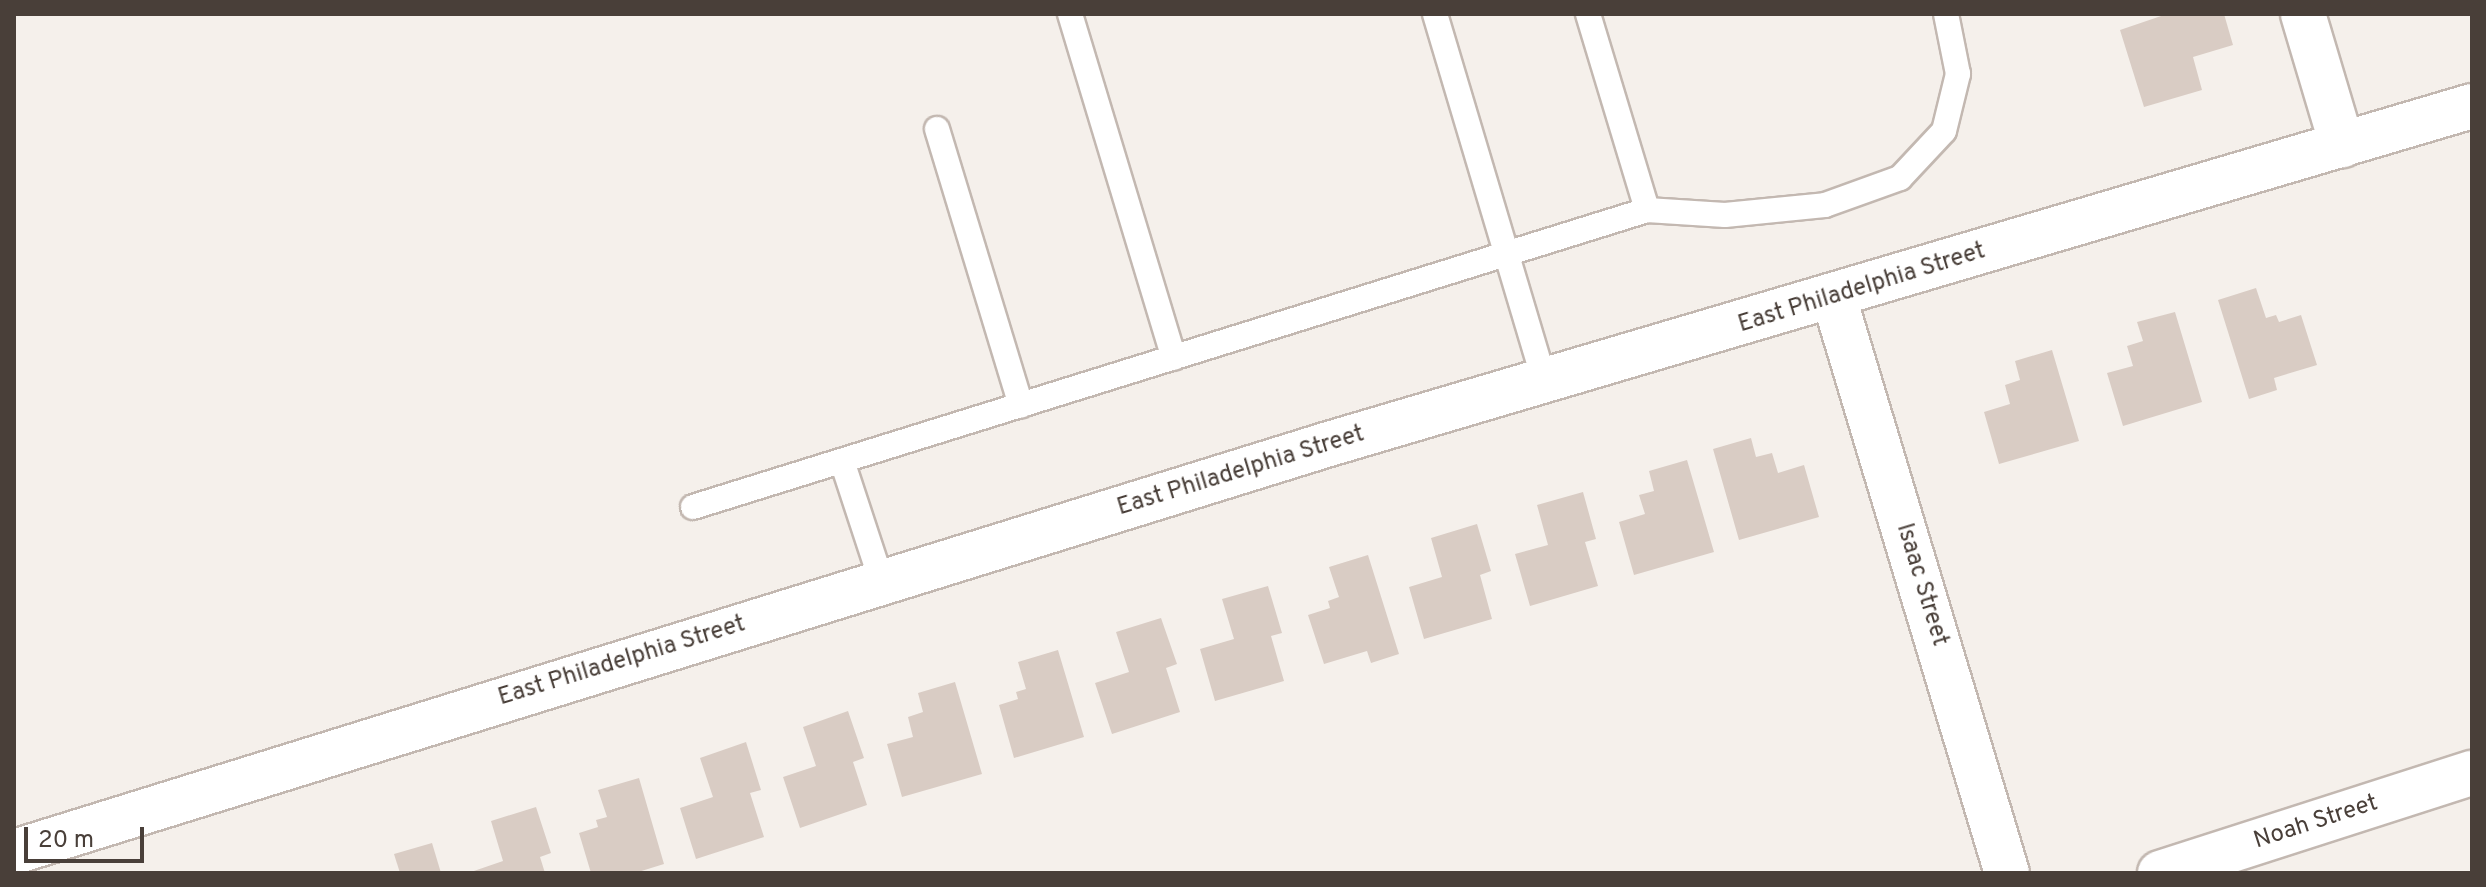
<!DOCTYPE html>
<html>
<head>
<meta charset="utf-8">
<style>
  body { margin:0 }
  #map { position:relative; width:2486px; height:887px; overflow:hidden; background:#f5f0eb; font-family:Overpass,sans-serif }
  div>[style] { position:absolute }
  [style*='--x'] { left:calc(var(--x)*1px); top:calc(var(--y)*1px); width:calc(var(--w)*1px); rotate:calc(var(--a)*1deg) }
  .building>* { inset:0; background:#d9ccc4 }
  .roads { filter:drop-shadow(2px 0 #c3b8b1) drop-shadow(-2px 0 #c3b8b1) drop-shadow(0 2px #c3b8b1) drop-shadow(0 -2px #c3b8b1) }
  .lane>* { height:24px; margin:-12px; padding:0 12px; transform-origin:12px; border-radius:12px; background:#fff }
  .street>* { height:44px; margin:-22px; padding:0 22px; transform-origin:22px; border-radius:22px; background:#fff }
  span { translate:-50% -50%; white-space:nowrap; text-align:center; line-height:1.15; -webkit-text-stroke:6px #fff; paint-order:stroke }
  .street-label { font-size:24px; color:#493f39 }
  .frame { position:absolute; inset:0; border:16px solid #493f39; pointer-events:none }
  .scale { position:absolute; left:24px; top:827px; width:120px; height:36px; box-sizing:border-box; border:4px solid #493f39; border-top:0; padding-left:10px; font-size:24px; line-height:28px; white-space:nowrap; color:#493f39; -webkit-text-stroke:6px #fff; paint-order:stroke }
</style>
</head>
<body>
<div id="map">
  <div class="building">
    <div style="clip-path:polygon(2167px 14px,2224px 14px,2233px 45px,2193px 57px,2202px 90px,2144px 107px,2120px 30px)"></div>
    <div style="clip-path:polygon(2256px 288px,2266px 318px,2276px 315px,2279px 322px,2301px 315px,2317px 365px,2274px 378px,2277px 390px,2249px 399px,2218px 300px)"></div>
    <div style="clip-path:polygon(2175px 312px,2202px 402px,2123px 426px,2107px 373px,2133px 366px,2127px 346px,2143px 341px,2137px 322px)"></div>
    <div style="clip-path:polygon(2052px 350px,2079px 441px,1999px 464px,1984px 412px,2010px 404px,2005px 385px,2020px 380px,2015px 361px)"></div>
    <div style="clip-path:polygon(1751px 438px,1756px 457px,1772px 453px,1778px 473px,1804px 465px,1819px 517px,1739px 540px,1713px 449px)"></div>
    <div style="clip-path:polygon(1687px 460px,1714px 552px,1634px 575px,1619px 522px,1645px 514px,1639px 495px,1654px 491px,1649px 471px)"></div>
    <div style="clip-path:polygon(1583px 492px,1596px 539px,1585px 542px,1598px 586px,1530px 606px,1515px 554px,1548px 545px,1537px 505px)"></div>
    <div style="clip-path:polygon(1477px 524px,1491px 571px,1480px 575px,1492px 619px,1424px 639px,1409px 587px,1442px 577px,1431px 538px)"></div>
    <div style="clip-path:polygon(1368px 555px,1399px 654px,1371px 663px,1367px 651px,1324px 664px,1308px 615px,1330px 608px,1328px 601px,1339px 597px,1329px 567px)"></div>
    <div style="clip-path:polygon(1268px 586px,1282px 633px,1271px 636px,1284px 681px,1215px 701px,1200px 649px,1234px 639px,1222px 599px)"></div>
    <div style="clip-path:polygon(1161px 618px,1177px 664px,1166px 668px,1180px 712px,1112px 734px,1095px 683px,1129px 672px,1116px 632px)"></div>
    <div style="clip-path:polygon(1058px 650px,1084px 737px,1014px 758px,999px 705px,1018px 699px,1016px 692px,1026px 689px,1018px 662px)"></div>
    <div style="clip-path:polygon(955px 682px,982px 774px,902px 797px,887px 744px,913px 737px,908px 717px,923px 712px,918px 693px)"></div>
    <div style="clip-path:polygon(848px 711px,864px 758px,853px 762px,867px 805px,800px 828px,783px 777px,816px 766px,803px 727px)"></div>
    <div style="clip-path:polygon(746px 742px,761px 790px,750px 793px,764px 837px,696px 859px,680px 808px,713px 797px,700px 758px)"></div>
    <div style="clip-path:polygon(639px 778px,664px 864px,635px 873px,591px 873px,579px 833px,598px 827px,596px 820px,607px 817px,598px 790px)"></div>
    <div style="clip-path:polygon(536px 807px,551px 853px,540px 857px,545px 873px,468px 873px,503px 861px,491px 821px)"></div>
    <div style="clip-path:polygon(432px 843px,441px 873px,400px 873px,394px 854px)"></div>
  </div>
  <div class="roads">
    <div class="lane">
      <div style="--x:1070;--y:14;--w:359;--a:73.2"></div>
      <div style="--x:1435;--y:14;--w:384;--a:73.4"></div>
      <div style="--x:1588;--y:14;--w:205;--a:73.2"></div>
      <div style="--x:937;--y:129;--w:289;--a:73.1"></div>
      <div style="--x:842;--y:461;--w:128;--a:71.8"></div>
      <div style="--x:693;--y:507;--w:999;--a:-17.29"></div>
      <div style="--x:1647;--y:210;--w:78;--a:3.7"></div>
      <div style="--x:1725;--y:215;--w:100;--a:-5.7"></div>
      <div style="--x:1825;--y:205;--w:80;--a:-19.8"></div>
      <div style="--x:1900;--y:178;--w:64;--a:-46.9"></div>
      <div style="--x:1944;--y:131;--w:59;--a:-76.2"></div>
      <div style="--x:1958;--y:74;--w:61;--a:-101.3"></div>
    </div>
    <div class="street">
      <div style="--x:2303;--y:14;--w:137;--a:73.4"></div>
      <div style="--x:1834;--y:298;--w:600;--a:73.26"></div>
      <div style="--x:14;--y:852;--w:1370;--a:-17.24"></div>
      <div style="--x:1322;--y:446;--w:1199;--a:-16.47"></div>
      <div style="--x:2160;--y:873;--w:328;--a:-17.8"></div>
    </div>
  </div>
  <div class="street-label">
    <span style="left:1862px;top:289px;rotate:-17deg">East Philadelphia Street</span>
    <span style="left:1241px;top:472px;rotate:-17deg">East Philadelphia Street</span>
    <span style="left:1921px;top:585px;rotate:73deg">Isaac Street</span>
    <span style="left:622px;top:662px;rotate:-17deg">East Philadelphia Street</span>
    <span style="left:2316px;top:823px;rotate:-18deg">Noah Street</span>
  </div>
  <div class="frame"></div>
  <div class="scale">20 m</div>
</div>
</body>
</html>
